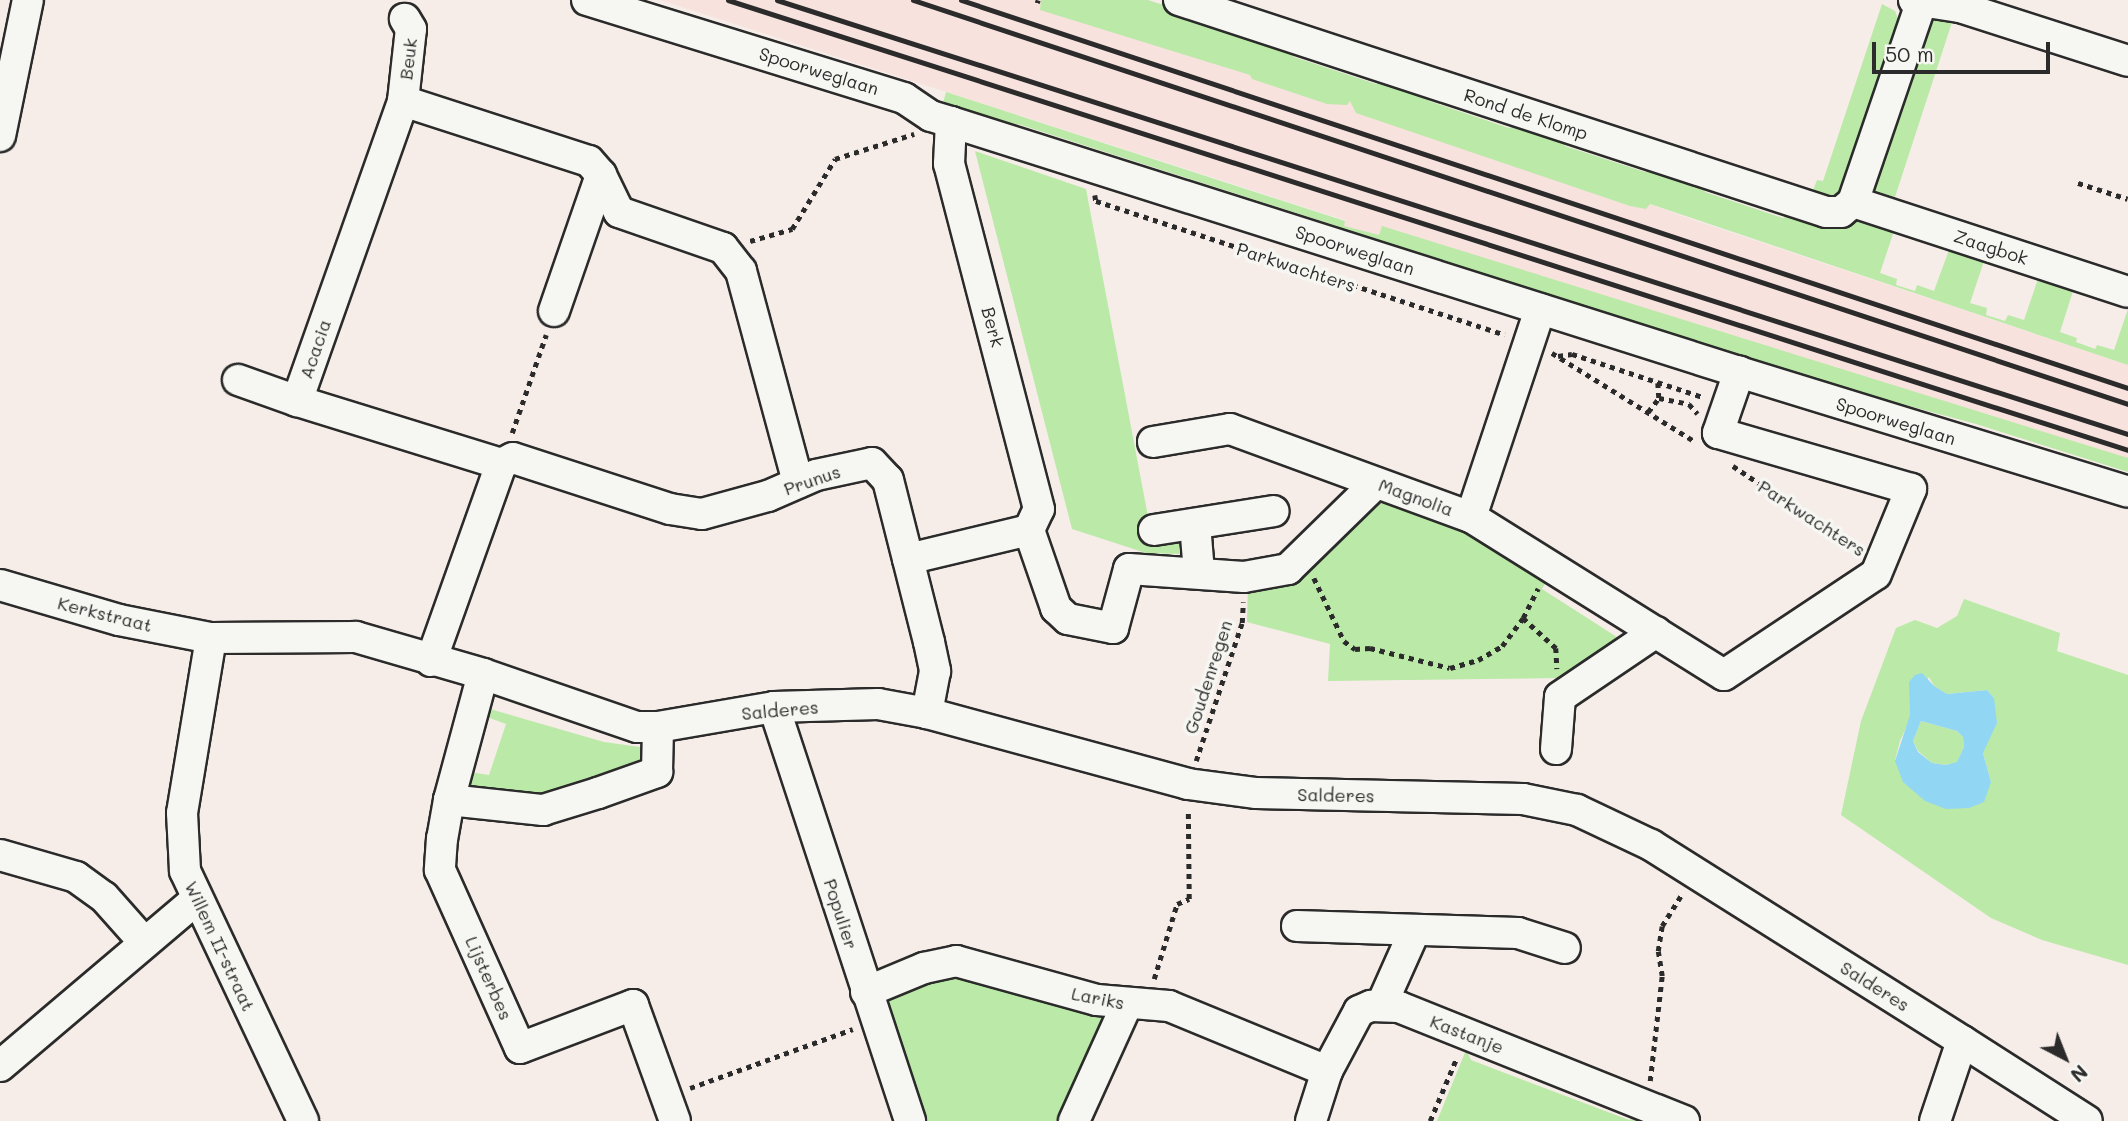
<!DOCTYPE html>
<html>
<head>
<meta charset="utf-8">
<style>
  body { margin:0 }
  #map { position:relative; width:2128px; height:1121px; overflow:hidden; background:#f6ede9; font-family:Mali,sans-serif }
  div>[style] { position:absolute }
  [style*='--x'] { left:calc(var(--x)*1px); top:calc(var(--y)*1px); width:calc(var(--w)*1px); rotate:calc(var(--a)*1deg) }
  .built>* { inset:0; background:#f7e2de }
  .green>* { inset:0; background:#bbe9a7 }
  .water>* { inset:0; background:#91d7f3 }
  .path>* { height:4.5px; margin-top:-2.25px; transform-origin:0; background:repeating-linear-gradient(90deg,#2b2b2b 0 5px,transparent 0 10px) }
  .roads { filter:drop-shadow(2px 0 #2b2b2b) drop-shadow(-2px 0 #2b2b2b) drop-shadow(0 2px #2b2b2b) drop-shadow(0 -2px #2b2b2b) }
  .minor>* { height:30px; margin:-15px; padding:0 15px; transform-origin:15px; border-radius:15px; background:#f6f6f2 }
  .rail>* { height:5px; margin:-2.5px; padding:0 2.5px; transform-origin:2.5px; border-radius:2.5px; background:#2b2b2b }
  span { translate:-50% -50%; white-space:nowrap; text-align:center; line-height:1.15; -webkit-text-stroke:7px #f6f6f2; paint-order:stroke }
  .street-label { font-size:18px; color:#2b2b2b }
  .north { position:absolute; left:2030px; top:1023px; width:70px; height:70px; -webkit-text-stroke:5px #f6f6f2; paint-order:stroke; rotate:138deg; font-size:19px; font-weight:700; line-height:28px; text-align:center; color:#2b2b2b }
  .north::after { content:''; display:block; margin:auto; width:24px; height:32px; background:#2b2b2b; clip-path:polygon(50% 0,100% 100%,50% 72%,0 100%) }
  .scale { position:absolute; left:1872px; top:42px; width:178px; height:32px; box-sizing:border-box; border:4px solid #2b2b2b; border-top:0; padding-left:9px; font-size:21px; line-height:24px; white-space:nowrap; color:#2b2b2b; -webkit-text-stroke:5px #f6f6f2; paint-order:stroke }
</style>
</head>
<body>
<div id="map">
  <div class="built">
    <div style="clip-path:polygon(660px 0,1086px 0,1688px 218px,2128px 365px,2128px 469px,1342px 230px,1345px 220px)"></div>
  </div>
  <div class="green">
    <div style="clip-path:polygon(1041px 0,1148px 0,1289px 46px,1294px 57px,1376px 84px,1386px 79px,1423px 91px,1429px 101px,1509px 128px,1520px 123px,1560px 136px,1565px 146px,1645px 172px,1657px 168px,1700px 182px,1705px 192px,1783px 218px,1794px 213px,1839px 228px,1847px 227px,1864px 217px,1913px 230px,1911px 237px,1894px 231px,1880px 273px,1897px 279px,1896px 285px,1915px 291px,1917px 285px,1934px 291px,1949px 250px,1932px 243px,2003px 260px,2001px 266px,1984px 261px,1970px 303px,1987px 308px,1986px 315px,2005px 321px,2008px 315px,2024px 320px,2038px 279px,2021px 273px,2024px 266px,2093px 290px,2090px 296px,2073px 291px,2060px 332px,2077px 338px,2076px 342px,2095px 349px,2097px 345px,2114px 350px,2128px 309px,2111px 303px,2113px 296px,2128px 301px,2128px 365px,1650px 204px,1646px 209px,1630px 206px,1356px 113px,1350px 101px,1347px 105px,1327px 104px,1252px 79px,1250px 75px,1040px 10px)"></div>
    <div style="clip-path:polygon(1882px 4px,1895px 11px,1900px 24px,1846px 190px,1836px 198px,1811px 196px,1817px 180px,1823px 181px)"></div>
    <div style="clip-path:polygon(1955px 13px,1895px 197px,1875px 191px,1874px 187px,1929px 17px)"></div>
    <div style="clip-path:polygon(946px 92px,1345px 221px,1344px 226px,1379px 235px,1382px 226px,2128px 458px,2128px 472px,1976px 424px,1704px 351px,1336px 233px,1337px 226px,1018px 124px,1015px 130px,942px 107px)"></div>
    <div style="clip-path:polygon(975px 151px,1086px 189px,1153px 543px,1183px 540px,1184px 554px,1146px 553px,1072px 529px)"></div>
    <div style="clip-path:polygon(1386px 494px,1466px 519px,1550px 575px,1542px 589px,1620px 639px,1632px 626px,1637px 630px,1562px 678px,1328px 681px,1330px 644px,1247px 622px,1248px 582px)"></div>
    <div style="clip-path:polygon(evenodd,1964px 599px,2060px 633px,2057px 651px,2128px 675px,2128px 965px,2042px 940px,1991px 918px,1841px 815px,1861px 721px,1896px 628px,1915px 620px,1937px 628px,1957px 616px,1964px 599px,1929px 677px,1934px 686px,1947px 694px,1987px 690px,1994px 698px,1983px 753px,1991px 782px,1895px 760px,1900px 741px,1929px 677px)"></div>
    <div style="clip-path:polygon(490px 709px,604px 742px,647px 748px,646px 764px,538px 801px,464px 794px,469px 772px,489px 775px,506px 724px,487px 717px)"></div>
    <div style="clip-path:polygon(1921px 721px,1957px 731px,1963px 737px,1964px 747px,1957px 763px,1946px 765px,1932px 763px,1918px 751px,1913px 741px)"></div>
    <div style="clip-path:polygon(957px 975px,1111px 1011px,1071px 1121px,922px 1121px,891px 1028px,889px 991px)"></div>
    <div style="clip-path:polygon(1466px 1050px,1471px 1060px,1629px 1120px,1640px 1114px,1654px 1121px,1437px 1121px)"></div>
  </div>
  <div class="water">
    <div style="clip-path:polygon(evenodd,1922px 673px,1934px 686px,1947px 694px,1987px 690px,1994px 698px,1997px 723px,1983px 753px,1991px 782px,1984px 802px,1969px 808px,1946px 809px,1925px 801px,1903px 782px,1895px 761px,1910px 715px,1909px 682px,1915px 675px,1922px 673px,1921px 721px,1957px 731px,1963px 737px,1964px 747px,1957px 762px,1946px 765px,1932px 763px,1918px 752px,1913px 741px,1921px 721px)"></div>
  </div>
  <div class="path">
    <div style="--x:1037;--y:3;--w:3;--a:-72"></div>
    <div style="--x:2078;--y:183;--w:52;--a:17.7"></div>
    <div style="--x:1095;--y:195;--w:6;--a:81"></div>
    <div style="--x:1096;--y:201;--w:430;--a:18.1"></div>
    <div style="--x:750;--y:241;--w:44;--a:-15.9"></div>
    <div style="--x:792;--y:229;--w:82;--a:-58.4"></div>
    <div style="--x:835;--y:159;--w:83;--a:-17.6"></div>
    <div style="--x:1552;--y:353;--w:167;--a:31.8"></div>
    <div style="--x:1558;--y:356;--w:14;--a:-8"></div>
    <div style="--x:1572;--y:354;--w:138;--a:18.2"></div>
    <div style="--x:1658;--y:383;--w:15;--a:86"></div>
    <div style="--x:1648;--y:412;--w:18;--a:-52"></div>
    <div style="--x:1659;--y:398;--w:31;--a:11"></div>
    <div style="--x:1689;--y:404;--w:13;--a:48"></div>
    <div style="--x:512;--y:433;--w:104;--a:-70.9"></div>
    <div style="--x:1733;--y:466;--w:152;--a:33.5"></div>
    <div style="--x:1314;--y:578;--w:70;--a:64.5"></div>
    <div style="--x:1344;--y:641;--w:14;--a:36"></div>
    <div style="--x:1355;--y:649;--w:15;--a:-4"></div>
    <div style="--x:1370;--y:648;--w:82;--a:14"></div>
    <div style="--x:1450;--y:668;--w:29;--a:-16"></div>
    <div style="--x:1478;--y:660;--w:28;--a:-30"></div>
    <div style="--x:1502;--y:646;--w:35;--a:-53"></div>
    <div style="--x:1523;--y:618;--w:33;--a:-63"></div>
    <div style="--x:1523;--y:618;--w:45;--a:42.3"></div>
    <div style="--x:1556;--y:648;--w:21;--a:87"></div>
    <div style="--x:1196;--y:761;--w:145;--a:-71.6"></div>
    <div style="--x:1242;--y:623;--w:21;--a:-87"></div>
    <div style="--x:1154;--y:979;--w:78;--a:-73"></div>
    <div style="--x:1177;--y:904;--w:13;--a:-23"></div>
    <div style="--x:1189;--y:899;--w:89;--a:-90.6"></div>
    <div style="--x:1650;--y:1081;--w:106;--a:-83.5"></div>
    <div style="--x:1662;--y:976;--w:25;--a:-99"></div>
    <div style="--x:1658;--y:951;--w:25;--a:-81"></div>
    <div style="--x:1662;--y:926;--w:38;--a:-58"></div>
    <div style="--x:690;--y:1088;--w:173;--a:-19.9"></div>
    <div style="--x:1430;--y:1121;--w:69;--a:-67.1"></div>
  </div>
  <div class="roads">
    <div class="minor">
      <div style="--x:587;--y:0;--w:332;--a:17.2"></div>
      <div style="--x:904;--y:98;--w:32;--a:34"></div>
      <div style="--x:931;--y:116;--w:21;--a:17"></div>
      <div style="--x:951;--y:122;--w:827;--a:17.6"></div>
      <div style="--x:1739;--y:372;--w:407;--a:17.1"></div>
      <div style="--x:1179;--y:0;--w:681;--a:18.14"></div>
      <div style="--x:1826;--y:212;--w:15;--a:0"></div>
      <div style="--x:1841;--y:212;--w:16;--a:-40"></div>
      <div style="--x:1914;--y:0;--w:47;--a:8.7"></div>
      <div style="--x:1960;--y:7;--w:176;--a:17.8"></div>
      <div style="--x:403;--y:101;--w:72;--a:-83.7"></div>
      <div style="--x:411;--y:29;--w:12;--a:-121"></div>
      <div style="--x:0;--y:136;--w:139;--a:-78.4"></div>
      <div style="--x:1853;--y:202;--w:289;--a:18.1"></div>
      <div style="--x:1853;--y:202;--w:213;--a:-71.1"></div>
      <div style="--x:554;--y:311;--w:144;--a:-70.9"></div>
      <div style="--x:238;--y:380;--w:63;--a:19.6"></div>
      <div style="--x:1153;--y:442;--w:78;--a:-9.6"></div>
      <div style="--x:1230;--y:429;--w:257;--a:20.1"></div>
      <div style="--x:1471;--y:517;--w:298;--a:32"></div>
      <div style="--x:1724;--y:675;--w:182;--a:-33.6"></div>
      <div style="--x:1876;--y:574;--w:92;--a:-67.6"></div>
      <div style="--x:1911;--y:489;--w:201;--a:-163.8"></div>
      <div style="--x:1718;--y:433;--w:65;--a:-71"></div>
      <div style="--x:501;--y:464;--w:13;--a:-27"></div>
      <div style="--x:513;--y:458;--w:165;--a:18"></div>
      <div style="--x:670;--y:509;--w:32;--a:9"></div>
      <div style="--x:702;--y:514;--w:68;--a:-15.3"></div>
      <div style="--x:768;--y:496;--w:52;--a:-23.6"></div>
      <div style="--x:816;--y:475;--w:57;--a:-12.1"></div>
      <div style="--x:872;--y:463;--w:23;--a:47"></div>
      <div style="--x:888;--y:480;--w:167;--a:75.8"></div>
      <div style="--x:929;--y:642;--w:30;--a:78"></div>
      <div style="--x:935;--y:671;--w:43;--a:100.8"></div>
      <div style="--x:1471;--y:517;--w:219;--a:-71.6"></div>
      <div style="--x:1195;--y:524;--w:49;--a:85.3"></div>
      <div style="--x:1029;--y:530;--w:83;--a:70.9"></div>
      <div style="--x:1056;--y:608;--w:16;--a:43"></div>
      <div style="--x:1068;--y:619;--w:46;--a:11.3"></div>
      <div style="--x:1113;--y:628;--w:61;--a:-74.8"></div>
      <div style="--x:1129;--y:569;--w:115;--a:4"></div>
      <div style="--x:1244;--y:577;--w:45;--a:-10.3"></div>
      <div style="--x:1288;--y:569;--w:123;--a:-44.3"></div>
      <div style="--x:1154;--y:530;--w:121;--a:-9"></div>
      <div style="--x:908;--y:559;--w:124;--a:-13.5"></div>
      <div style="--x:1029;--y:530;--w:23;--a:-65"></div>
      <div style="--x:1039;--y:509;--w:357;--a:-104.6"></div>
      <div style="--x:949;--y:164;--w:42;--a:-87.3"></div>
      <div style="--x:0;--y:585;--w:124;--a:16.4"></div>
      <div style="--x:119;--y:620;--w:94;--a:11.1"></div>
      <div style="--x:211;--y:638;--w:145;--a:-0.4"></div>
      <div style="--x:356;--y:637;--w:132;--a:16.2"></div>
      <div style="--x:483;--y:674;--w:163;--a:19"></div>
      <div style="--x:637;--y:727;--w:21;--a:0"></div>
      <div style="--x:658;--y:727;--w:118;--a:-9.8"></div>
      <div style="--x:774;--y:707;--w:104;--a:-1.7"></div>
      <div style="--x:878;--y:704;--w:50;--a:10.4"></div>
      <div style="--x:927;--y:713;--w:270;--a:15.2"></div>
      <div style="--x:1188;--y:784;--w:69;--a:7.5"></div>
      <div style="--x:1256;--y:793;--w:267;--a:1.3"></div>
      <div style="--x:1523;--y:799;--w:55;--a:11.5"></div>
      <div style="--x:1577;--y:810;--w:82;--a:25.3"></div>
      <div style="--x:1651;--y:845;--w:368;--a:32.2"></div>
      <div style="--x:1962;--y:1041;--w:84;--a:108.6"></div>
      <div style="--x:211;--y:638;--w:177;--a:99.4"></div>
      <div style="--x:182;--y:813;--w:58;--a:87"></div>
      <div style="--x:185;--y:871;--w:276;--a:64.7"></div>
      <div style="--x:431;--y:661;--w:209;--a:-70.4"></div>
      <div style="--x:501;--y:464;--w:214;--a:-162.8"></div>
      <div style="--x:297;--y:401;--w:318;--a:-70.5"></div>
      <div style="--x:403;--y:101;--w:195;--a:17.9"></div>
      <div style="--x:589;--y:161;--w:18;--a:49"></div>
      <div style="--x:601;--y:175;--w:41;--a:64.1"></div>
      <div style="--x:619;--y:212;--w:110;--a:19.1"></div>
      <div style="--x:723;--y:248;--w:29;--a:52"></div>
      <div style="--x:741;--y:271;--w:219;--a:74.9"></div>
      <div style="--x:483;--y:674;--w:131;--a:105.1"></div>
      <div style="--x:449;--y:800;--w:39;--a:100"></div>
      <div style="--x:442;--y:838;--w:32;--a:94"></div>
      <div style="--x:440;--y:870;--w:195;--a:65.8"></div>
      <div style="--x:520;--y:1048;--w:121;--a:-20.8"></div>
      <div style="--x:633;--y:1005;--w:123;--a:70.1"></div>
      <div style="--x:774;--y:707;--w:436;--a:71.8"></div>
      <div style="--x:1556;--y:749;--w:52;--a:-85.6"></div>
      <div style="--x:1560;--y:697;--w:116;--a:-34.1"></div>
      <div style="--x:449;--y:800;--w:95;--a:6.1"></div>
      <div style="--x:543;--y:810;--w:58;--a:-17.2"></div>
      <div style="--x:598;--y:793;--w:63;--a:-19.6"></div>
      <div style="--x:657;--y:772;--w:45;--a:-88.7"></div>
      <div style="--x:0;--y:855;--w:79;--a:16.1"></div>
      <div style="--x:76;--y:877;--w:34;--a:36"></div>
      <div style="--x:104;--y:897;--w:59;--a:48.4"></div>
      <div style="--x:1297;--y:926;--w:221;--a:1.8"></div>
      <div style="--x:1518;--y:933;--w:49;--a:17.7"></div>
      <div style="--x:866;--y:992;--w:63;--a:-22.5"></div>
      <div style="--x:924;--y:968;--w:33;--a:-12"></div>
      <div style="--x:956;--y:961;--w:146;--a:15.5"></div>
      <div style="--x:1097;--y:1000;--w:72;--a:4.8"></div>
      <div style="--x:1169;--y:1006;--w:171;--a:22.4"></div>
      <div style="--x:1381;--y:1006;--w:83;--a:-65.9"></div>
      <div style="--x:1962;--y:1041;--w:148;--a:32.6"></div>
      <div style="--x:0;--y:1066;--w:258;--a:-40.3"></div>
      <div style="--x:1074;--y:1121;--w:128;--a:-65.6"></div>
      <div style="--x:1311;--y:1121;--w:52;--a:-72.3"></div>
      <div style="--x:1327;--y:1071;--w:68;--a:-61.9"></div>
      <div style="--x:1359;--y:1011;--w:13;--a:-23"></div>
      <div style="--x:1371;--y:1006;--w:28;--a:2"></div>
      <div style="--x:1399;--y:1007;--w:307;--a:21.8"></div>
    </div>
  </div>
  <div class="rail">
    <div style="--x:728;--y:0;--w:1471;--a:17.82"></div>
    <div style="--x:777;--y:0;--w:1419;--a:17.81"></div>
    <div style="--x:913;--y:0;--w:1280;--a:18.39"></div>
    <div style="--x:961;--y:0;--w:1230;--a:18.39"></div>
  </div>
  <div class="street-label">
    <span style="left:408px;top:59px;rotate:-83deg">Beuk</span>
    <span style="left:819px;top:71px;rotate:17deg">Spoorweglaan</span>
    <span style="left:1526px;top:114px;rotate:18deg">Rond de Klomp</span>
    <span style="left:1991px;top:247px;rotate:18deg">Zaagbok</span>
    <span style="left:1355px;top:250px;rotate:18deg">Spoorweglaan</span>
    <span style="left:1296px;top:267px;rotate:18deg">Parkwachters</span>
    <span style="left:993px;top:327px;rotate:75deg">Berk</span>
    <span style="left:315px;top:349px;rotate:-71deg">Acacia</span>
    <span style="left:1896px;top:421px;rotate:17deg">Spoorweglaan</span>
    <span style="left:812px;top:480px;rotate:-19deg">Prunus</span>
    <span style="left:1416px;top:497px;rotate:20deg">Magnolia</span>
    <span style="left:1812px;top:518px;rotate:33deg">Parkwachters</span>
    <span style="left:105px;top:614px;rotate:14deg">Kerkstraat</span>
    <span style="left:1208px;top:677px;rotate:-72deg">Goudenregen</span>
    <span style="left:780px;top:710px;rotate:-5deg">Salderes</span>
    <span style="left:1336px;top:795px;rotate:1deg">Salderes</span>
    <span style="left:841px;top:914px;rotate:72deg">Populier</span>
    <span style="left:220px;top:946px;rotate:65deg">Willem II-straat</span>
    <span style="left:489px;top:978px;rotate:66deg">Lijsterbes</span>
    <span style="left:1875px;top:986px;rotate:32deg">Salderes</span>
    <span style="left:1098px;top:998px;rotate:11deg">Lariks</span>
    <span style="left:1467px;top:1034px;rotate:21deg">Kastanje</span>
  </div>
  <div class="north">N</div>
  <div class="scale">50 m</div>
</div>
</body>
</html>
